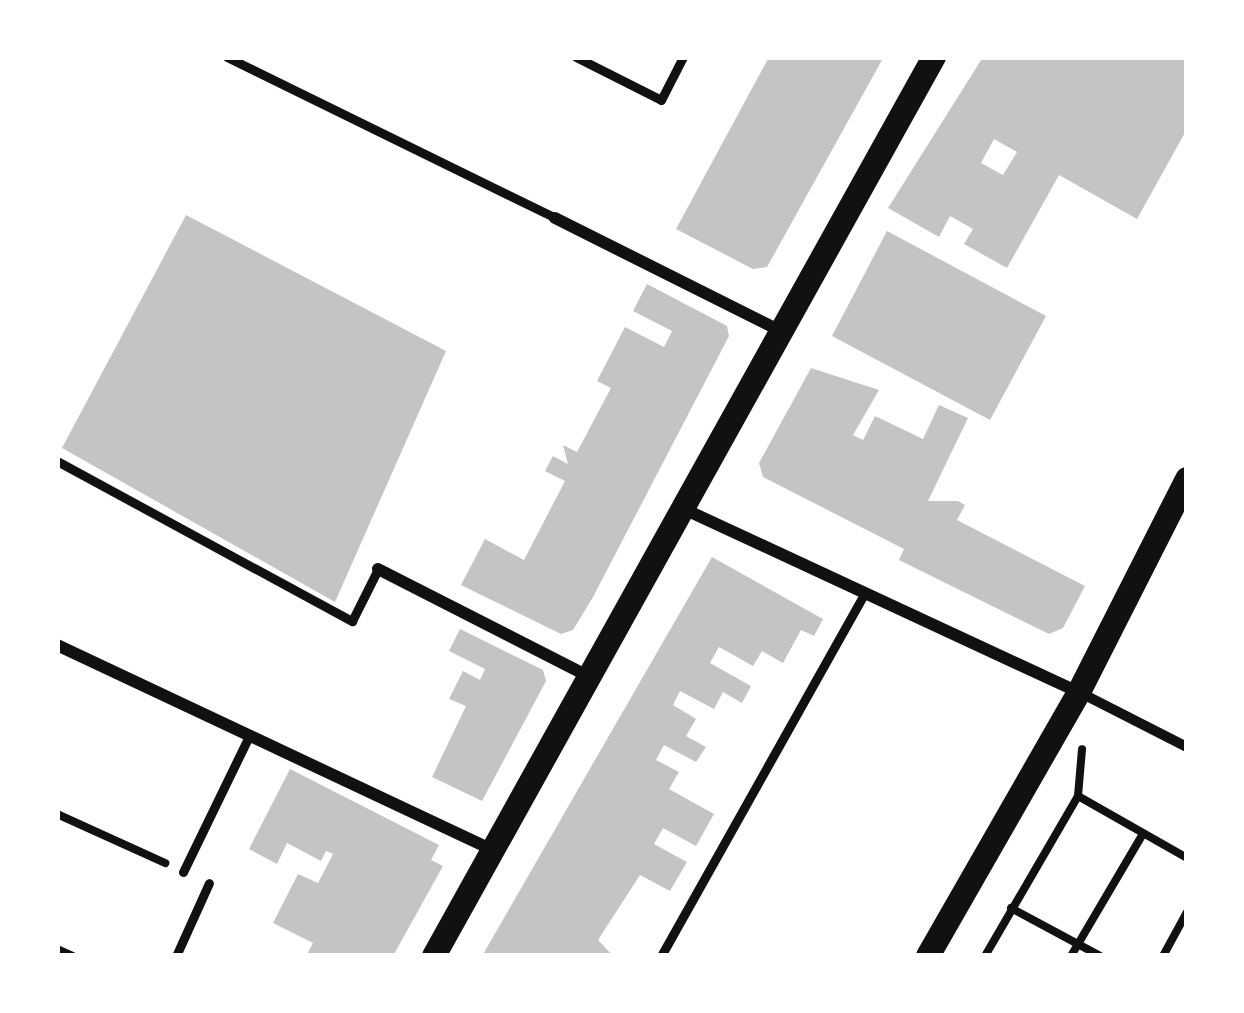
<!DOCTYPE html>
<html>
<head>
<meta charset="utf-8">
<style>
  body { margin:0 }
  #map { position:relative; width:1244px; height:1013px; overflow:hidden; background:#fff; font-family:"IBM Plex Sans",sans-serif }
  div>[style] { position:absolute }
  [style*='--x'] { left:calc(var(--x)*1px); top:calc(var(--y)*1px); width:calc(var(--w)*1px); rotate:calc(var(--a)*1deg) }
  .building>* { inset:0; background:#c4c4c4 }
  .path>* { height:8px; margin:-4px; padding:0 4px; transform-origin:4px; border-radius:4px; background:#111 }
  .service>* { height:9px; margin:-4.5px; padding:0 4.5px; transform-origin:4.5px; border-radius:4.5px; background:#111 }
  .pedestrian>* { height:10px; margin:-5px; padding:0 5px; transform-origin:5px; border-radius:5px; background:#111 }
  .minor>* { height:12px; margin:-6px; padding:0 6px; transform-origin:6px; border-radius:6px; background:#111 }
  .secondary>* { height:24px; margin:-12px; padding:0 12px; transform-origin:12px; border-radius:12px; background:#111 }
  span { translate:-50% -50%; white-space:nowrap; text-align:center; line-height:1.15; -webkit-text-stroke:12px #fff; paint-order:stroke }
  .frame { position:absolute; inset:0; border:60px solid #fff; pointer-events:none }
</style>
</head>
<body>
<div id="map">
  <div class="building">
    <div style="clip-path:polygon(769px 57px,882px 60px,767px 267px,753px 269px,676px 229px)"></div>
    <div style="clip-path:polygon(evenodd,983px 57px,1187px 57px,1187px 129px,1137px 219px,1059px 175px,1007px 268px,964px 244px,973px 229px,950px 216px,939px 237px,888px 208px,983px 57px,994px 139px,1017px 152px,1003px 175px,981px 163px,994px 139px)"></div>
    <div style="clip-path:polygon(186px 215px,446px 351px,335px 602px,62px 448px)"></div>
    <div style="clip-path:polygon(887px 231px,1046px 316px,990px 420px,832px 336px)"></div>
    <div style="clip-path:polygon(647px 284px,727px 326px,729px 336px,593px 597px,573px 630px,561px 634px,461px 585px,485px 539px,524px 560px,565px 481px,545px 471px,553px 456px,568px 464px,563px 445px,577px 452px,611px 388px,597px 381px,625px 327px,664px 347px,672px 331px,633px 311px)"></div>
    <div style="clip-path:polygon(811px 368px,879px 390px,853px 435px,863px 440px,875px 416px,923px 439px,939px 405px,968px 418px,928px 501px,958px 501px,965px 505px,957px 520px,1085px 586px,1063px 628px,1049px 634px,990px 605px,899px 560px,904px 549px,763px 477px,759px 463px)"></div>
    <div style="clip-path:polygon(712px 557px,823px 619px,814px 636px,801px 630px,783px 663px,762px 651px,753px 666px,719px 647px,710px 663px,751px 686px,742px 703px,723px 692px,714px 709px,680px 691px,673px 705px,696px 719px,686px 736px,706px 747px,696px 762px,664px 745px,656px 760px,679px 772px,669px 789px,714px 814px,696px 846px,663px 828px,654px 844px,687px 862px,670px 891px,640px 875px,598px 940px,613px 956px,482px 956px)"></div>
    <div style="clip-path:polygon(460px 629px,543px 670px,546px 681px,482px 801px,432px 777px,466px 706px,449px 699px,463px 671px,480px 680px,485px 669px,449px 651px)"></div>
    <div style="clip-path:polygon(290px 769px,439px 845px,431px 860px,443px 866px,393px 956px,306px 956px,313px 943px,273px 923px,298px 874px,318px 883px,333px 854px,326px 851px,321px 861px,287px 843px,277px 864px,249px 849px)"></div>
  </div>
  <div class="path">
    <div style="--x:1078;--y:796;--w:125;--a:29.6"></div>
    <div style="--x:57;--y:814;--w:119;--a:24.4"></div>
    <div style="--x:1011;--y:908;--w:101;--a:28.3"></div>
    <div style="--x:57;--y:949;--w:17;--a:24"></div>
    <div style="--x:985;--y:956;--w:185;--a:-59.8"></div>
    <div style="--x:1078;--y:796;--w:47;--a:-85.1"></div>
    <div style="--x:1071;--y:956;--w:142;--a:-59.5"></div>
    <div style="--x:1163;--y:956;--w:50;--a:-61.4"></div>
  </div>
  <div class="service">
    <div style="--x:227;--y:57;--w:365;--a:26.1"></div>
    <div style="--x:576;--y:57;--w:95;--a:26.8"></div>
    <div style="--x:661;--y:100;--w:48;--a:-62.9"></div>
    <div style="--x:57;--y:461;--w:336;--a:28.5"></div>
    <div style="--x:352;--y:621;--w:58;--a:-63.4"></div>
    <div style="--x:183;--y:872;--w:151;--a:-64.1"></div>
    <div style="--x:176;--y:956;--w:80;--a:-65.7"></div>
    <div style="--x:661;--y:956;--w:413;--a:-60.7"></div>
  </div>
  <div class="pedestrian">
    <div style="--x:1079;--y:692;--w:121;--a:27"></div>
  </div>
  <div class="minor">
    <div style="--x:555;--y:218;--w:255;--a:26.6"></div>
    <div style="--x:684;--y:509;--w:435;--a:24.9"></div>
    <div style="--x:378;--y:569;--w:238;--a:27"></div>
    <div style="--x:57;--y:645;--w:483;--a:25.2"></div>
  </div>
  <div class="secondary">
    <div style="--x:434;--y:956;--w:1029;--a:-60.92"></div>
    <div style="--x:928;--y:956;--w:304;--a:-60.2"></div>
    <div style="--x:1079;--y:692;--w:239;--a:-63.1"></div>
  </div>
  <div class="frame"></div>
</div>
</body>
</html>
